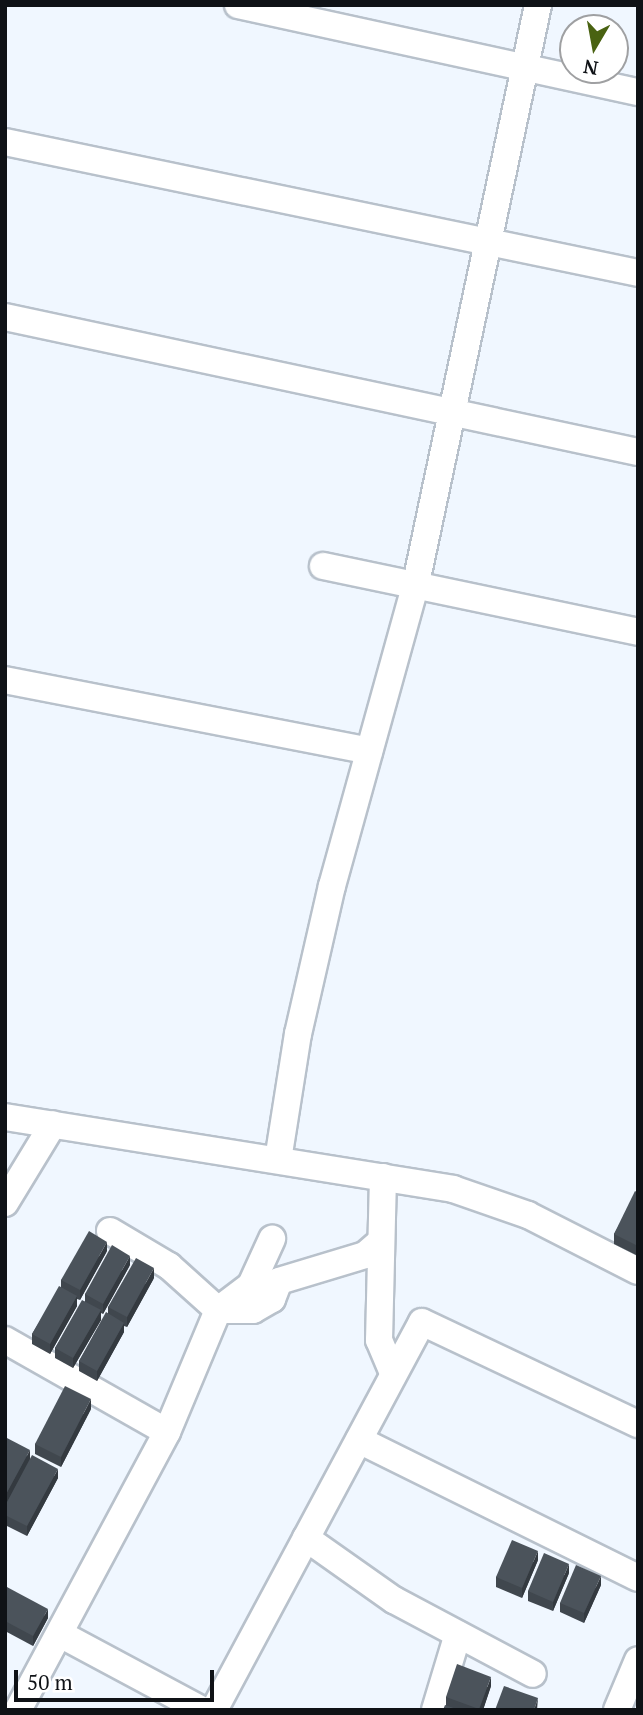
<!DOCTYPE html>
<html>
<head>
<meta charset="utf-8">
<style>
  body { margin:0 }
  #map { position:relative; width:643px; height:1715px; overflow:hidden; background:#f0f7ff; font-family:"PT Serif",serif }
  div>[style] { position:absolute }
  [style*='--x'] { left:calc(var(--x)*1px); top:calc(var(--y)*1px); width:calc(var(--w)*1px); rotate:calc(var(--a)*1deg) }
  .roads { filter:drop-shadow(2px 0 #b8c1cb) drop-shadow(-2px 0 #b8c1cb) drop-shadow(0 2px #b8c1cb) drop-shadow(0 -2px #b8c1cb) }
  .street>* { height:26px; margin:-13px; padding:0 13px; transform-origin:13px; border-radius:13px; background:#fff }
  .wall>* { inset:0; background:#40474e }
  .shaded-wall>* { inset:0; background:#343a40 }
  .building>* { inset:0; background:#4b535b }
  span { translate:-50% -50%; white-space:nowrap; text-align:center; line-height:1.15; -webkit-text-stroke:7px #fff; paint-order:stroke }
  .frame { position:absolute; inset:0; border:7px solid #0f1216; pointer-events:none }
  .north { position:absolute; left:559px; top:14px; width:70px; height:70px; box-sizing:border-box; background:#fff; border:2px solid #9fa0a2; border-radius:50%; rotate:190deg; font-size:19px; font-weight:700; line-height:28px; text-align:center; color:#0f1216 }
  .north::after { content:''; display:block; margin:auto; width:24px; height:32px; background:#496211; clip-path:polygon(50% 0,100% 100%,50% 72%,0 100%) }
  .scale { position:absolute; left:14px; top:1670px; width:200px; height:32px; box-sizing:border-box; border:4px solid #0f1216; border-top:0; padding-left:9px; font-size:21px; line-height:24px; white-space:nowrap; color:#0f1216; -webkit-text-stroke:5px #fff; paint-order:stroke }
</style>
</head>
<body>
<div id="map">
  <div class="roads">
    <div class="street">
      <div style="--x:238;--y:5;--w:409;--a:12.3"></div>
      <div style="--x:5;--y:142;--w:646;--a:11.69"></div>
      <div style="--x:5;--y:317;--w:647;--a:12.04"></div>
      <div style="--x:323;--y:566;--w:322;--a:11.8"></div>
      <div style="--x:5;--y:680;--w:371;--a:11"></div>
      <div style="--x:5;--y:1117;--w:454;--a:9.1"></div>
      <div style="--x:453;--y:1189;--w:79;--a:19.1"></div>
      <div style="--x:528;--y:1215;--w:123;--a:27"></div>
      <div style="--x:278;--y:1160;--w:128;--a:-81"></div>
      <div style="--x:298;--y:1034;--w:152;--a:-77.1"></div>
      <div style="--x:332;--y:886;--w:314;--a:-74.5"></div>
      <div style="--x:416;--y:583;--w:591;--a:-78.08"></div>
      <div style="--x:383;--y:1177;--w:163;--a:91.4"></div>
      <div style="--x:379;--y:1340;--w:36;--a:67"></div>
      <div style="--x:5;--y:1203;--w:92;--a:-58.7"></div>
      <div style="--x:110;--y:1231;--w:69;--a:30.7"></div>
      <div style="--x:169;--y:1266;--w:66;--a:41.9"></div>
      <div style="--x:218;--y:1310;--w:35;--a:0"></div>
      <div style="--x:253;--y:1310;--w:22;--a:-30"></div>
      <div style="--x:272;--y:1299;--w:19;--a:-69"></div>
      <div style="--x:279;--y:1281;--w:90;--a:-16.8"></div>
      <div style="--x:365;--y:1255;--w:21;--a:-41"></div>
      <div style="--x:5;--y:1340;--w:186;--a:29.6"></div>
      <div style="--x:359;--y:1440;--w:311;--a:26.3"></div>
      <div style="--x:306;--y:1538;--w:108;--a:35.2"></div>
      <div style="--x:394;--y:1600;--w:157;--a:28"></div>
      <div style="--x:60;--y:1634;--w:161;--a:28.2"></div>
      <div style="--x:18;--y:1710;--w:315;--a:-61.8"></div>
      <div style="--x:167;--y:1432;--w:132;--a:-67.3"></div>
      <div style="--x:218;--y:1310;--w:41;--a:-37.1"></div>
      <div style="--x:251;--y:1285;--w:51;--a:-65.5"></div>
      <div style="--x:214;--y:1710;--w:440;--a:-61.8"></div>
      <div style="--x:422;--y:1322;--w:239;--a:25.3"></div>
      <div style="--x:435;--y:1710;--w:79;--a:-73.2"></div>
      <div style="--x:617;--y:1710;--w:54;--a:-67.2"></div>
    </div>
  </div>
  <div class="wall">
    <div style="clip-path:polygon(638px 1193px,636px 1255px,614px 1244px,614px 1234px)"></div>
    <div style="clip-path:polygon(107px 1251px,80px 1300px,77px 1299px,77px 1306px,50px 1354px,32px 1344px,32px 1334px,61px 1287px,61px 1280px)"></div>
    <div style="clip-path:polygon(130px 1265px,103px 1314px,101px 1313px,101px 1320px,73px 1368px,55px 1358px,55px 1348px,85px 1301px,85px 1294px)"></div>
    <div style="clip-path:polygon(154px 1278px,127px 1327px,124px 1326px,124px 1332px,97px 1381px,79px 1371px,79px 1361px,108px 1313px,108px 1307px)"></div>
    <div style="clip-path:polygon(91px 1409px,61px 1467px,35px 1454px,35px 1444px)"></div>
    <div style="clip-path:polygon(5px 1437px,30px 1459px,58px 1478px,27px 1536px,5px 1525px)"></div>
    <div style="clip-path:polygon(538px 1560px,522px 1598px,496px 1587px,496px 1577px)"></div>
    <div style="clip-path:polygon(569px 1573px,553px 1611px,528px 1601px,528px 1591px)"></div>
    <div style="clip-path:polygon(601px 1585px,584px 1623px,560px 1612px,560px 1603px)"></div>
    <div style="clip-path:polygon(5px 1586px,48px 1618px,33px 1646px,5px 1631px)"></div>
    <div style="clip-path:polygon(491px 1686px,483px 1710px,443px 1710px,446px 1705px,446px 1697px)"></div>
  </div>
  <div class="shaded-wall">
    <div style="clip-path:polygon(107px 1242px,107px 1251px,80px 1300px,80px 1290px)"></div>
    <div style="clip-path:polygon(130px 1256px,130px 1265px,103px 1314px,103px 1304px)"></div>
    <div style="clip-path:polygon(154px 1268px,154px 1278px,127px 1327px,127px 1317px)"></div>
    <div style="clip-path:polygon(77px 1296px,77px 1306px,50px 1354px,50px 1344px)"></div>
    <div style="clip-path:polygon(101px 1310px,101px 1320px,73px 1368px,73px 1358px)"></div>
    <div style="clip-path:polygon(124px 1323px,124px 1332px,97px 1381px,97px 1371px)"></div>
    <div style="clip-path:polygon(91px 1399px,91px 1409px,61px 1467px,61px 1457px)"></div>
    <div style="clip-path:polygon(30px 1450px,30px 1460px,5px 1506px,5px 1496px)"></div>
    <div style="clip-path:polygon(58px 1469px,58px 1478px,27px 1536px,27px 1526px)"></div>
    <div style="clip-path:polygon(538px 1551px,538px 1560px,522px 1598px,522px 1588px)"></div>
    <div style="clip-path:polygon(569px 1564px,569px 1573px,553px 1611px,553px 1602px)"></div>
    <div style="clip-path:polygon(601px 1576px,601px 1585px,584px 1623px,584px 1613px)"></div>
    <div style="clip-path:polygon(48px 1609px,48px 1618px,33px 1646px,33px 1636px)"></div>
    <div style="clip-path:polygon(491px 1677px,491px 1686px,483px 1710px,479px 1710px)"></div>
    <div style="clip-path:polygon(538px 1698px,537px 1710px,534px 1710px)"></div>
  </div>
  <div class="building">
    <div style="clip-path:polygon(635px 1191px,638px 1193px,638px 1242px,636px 1245px,614px 1234px)"></div>
    <div style="clip-path:polygon(89px 1231px,107px 1242px,80px 1290px,61px 1280px)"></div>
    <div style="clip-path:polygon(112px 1245px,130px 1256px,103px 1304px,85px 1294px)"></div>
    <div style="clip-path:polygon(136px 1258px,154px 1268px,127px 1317px,108px 1307px)"></div>
    <div style="clip-path:polygon(59px 1286px,77px 1296px,50px 1344px,32px 1334px)"></div>
    <div style="clip-path:polygon(82px 1300px,101px 1310px,73px 1358px,55px 1348px)"></div>
    <div style="clip-path:polygon(106px 1312px,124px 1323px,97px 1371px,79px 1361px)"></div>
    <div style="clip-path:polygon(65px 1386px,91px 1399px,61px 1457px,35px 1444px)"></div>
    <div style="clip-path:polygon(5px 1437px,30px 1450px,5px 1496px)"></div>
    <div style="clip-path:polygon(32px 1455px,58px 1469px,27px 1526px,5px 1515px,5px 1506px)"></div>
    <div style="clip-path:polygon(512px 1540px,538px 1551px,522px 1588px,496px 1577px)"></div>
    <div style="clip-path:polygon(544px 1553px,569px 1564px,553px 1602px,528px 1591px)"></div>
    <div style="clip-path:polygon(576px 1565px,601px 1576px,584px 1613px,560px 1603px)"></div>
    <div style="clip-path:polygon(5px 1586px,48px 1609px,33px 1636px,5px 1621px)"></div>
    <div style="clip-path:polygon(457px 1664px,491px 1677px,479px 1709px,446px 1697px)"></div>
    <div style="clip-path:polygon(504px 1686px,538px 1698px,534px 1710px,495px 1710px)"></div>
    <div style="clip-path:polygon(445px 1705px,459px 1710px,443px 1710px)"></div>
  </div>
  <div class="frame"></div>
  <div class="north">N</div>
  <div class="scale">50 m</div>
</div>
</body>
</html>
